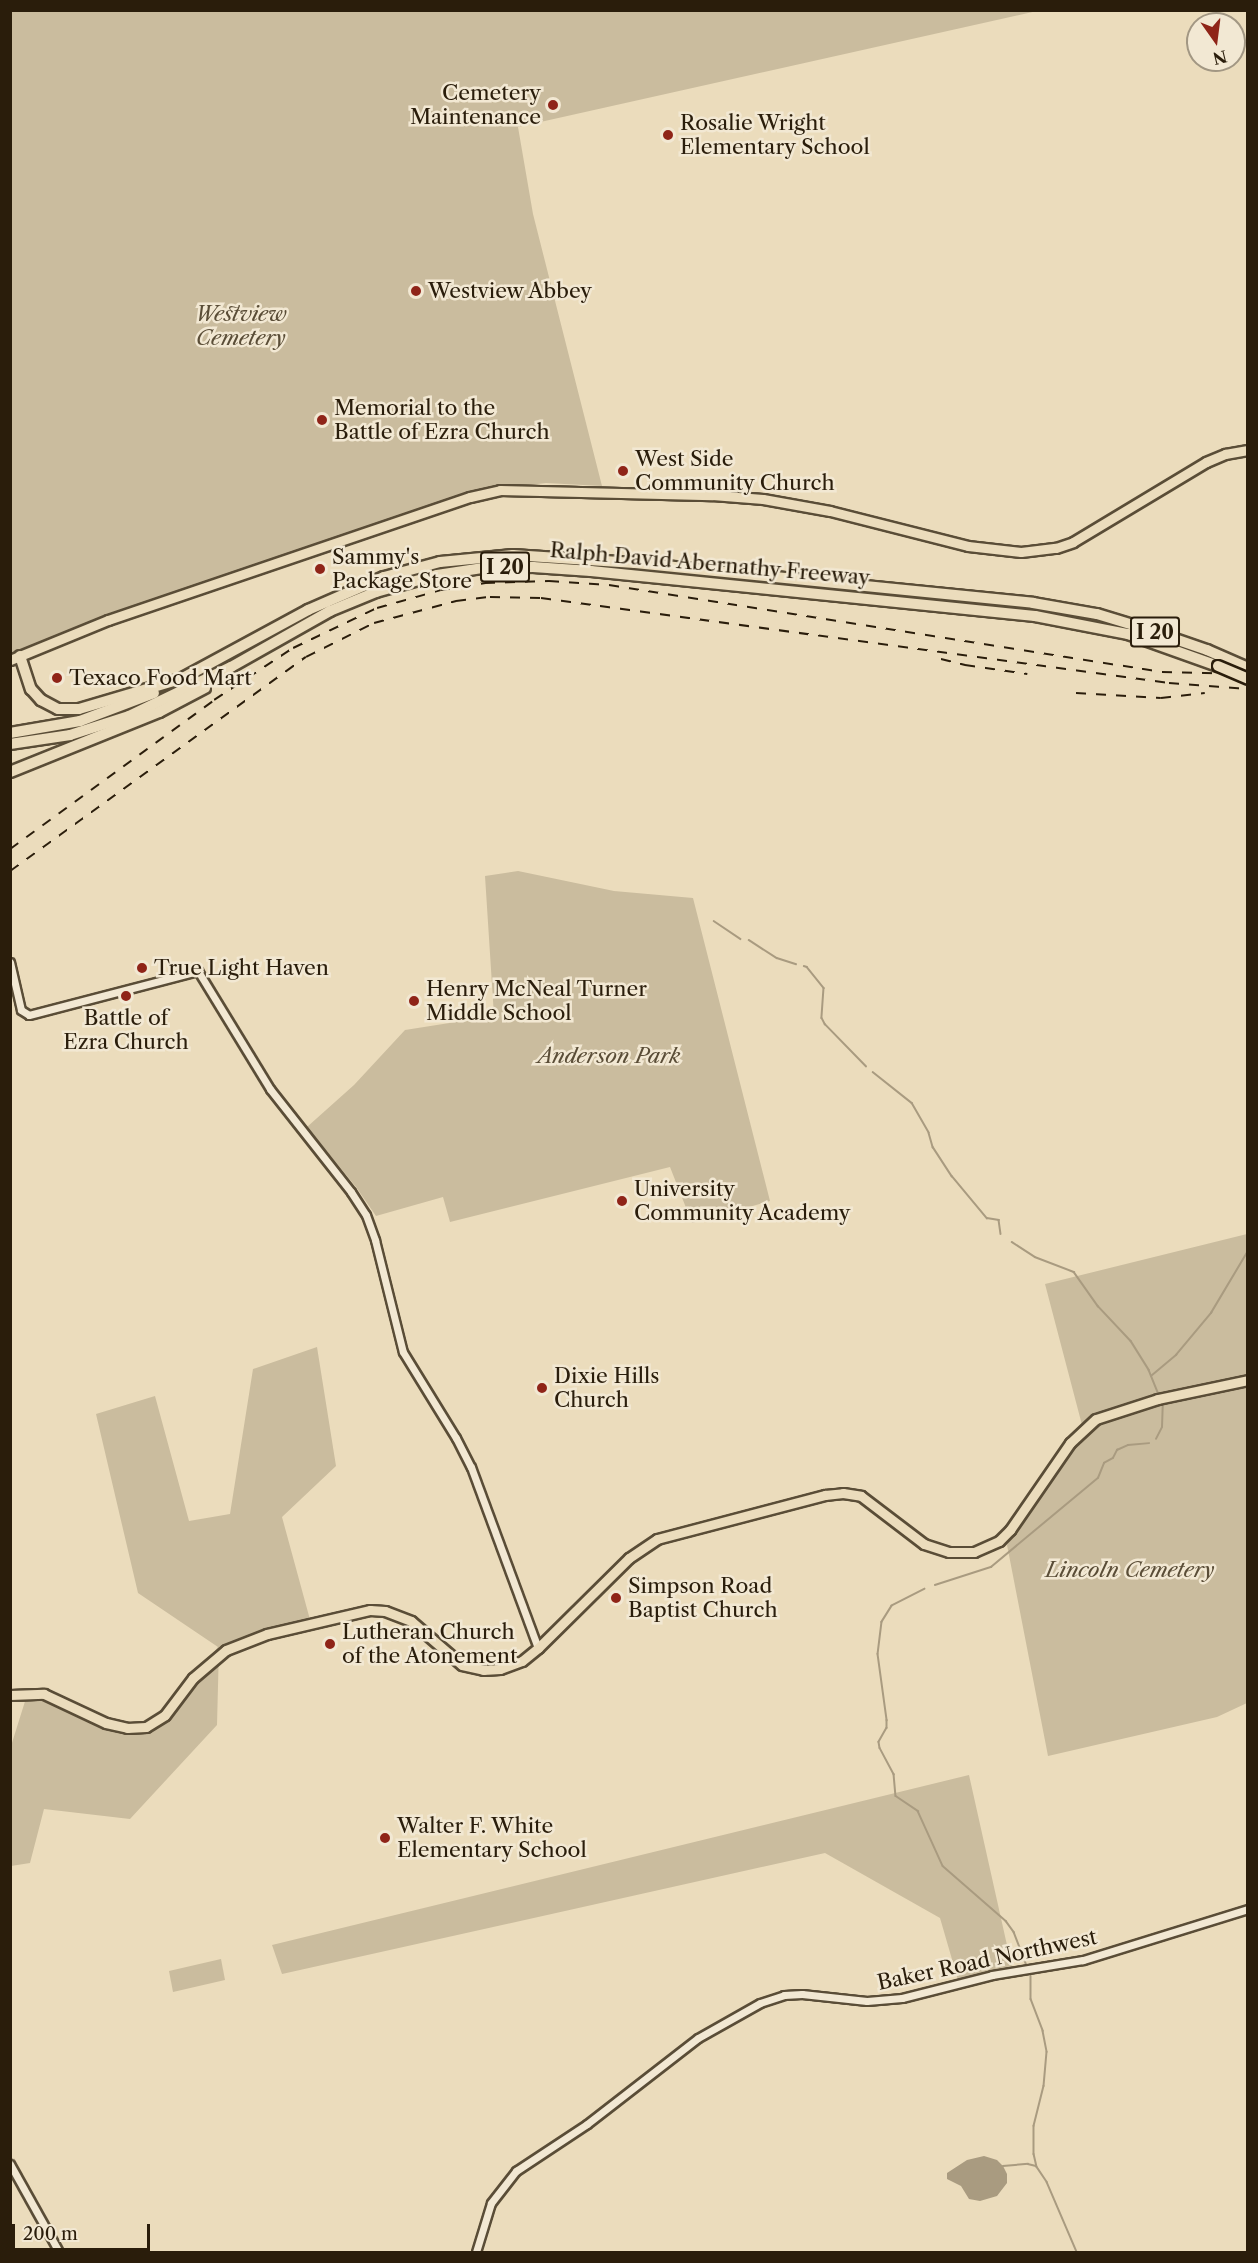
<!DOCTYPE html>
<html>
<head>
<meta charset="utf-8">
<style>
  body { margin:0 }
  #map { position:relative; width:1258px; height:2263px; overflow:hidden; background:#ebdcbc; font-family:"Libre Caslon Text",serif }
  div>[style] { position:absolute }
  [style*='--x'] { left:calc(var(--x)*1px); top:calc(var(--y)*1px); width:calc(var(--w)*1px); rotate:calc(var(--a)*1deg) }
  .green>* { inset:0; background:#cabc9e }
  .water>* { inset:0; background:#a99b80 }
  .stream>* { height:1.5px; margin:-0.75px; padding:0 0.75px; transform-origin:0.75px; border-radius:0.75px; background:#a99b80 }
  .roads { filter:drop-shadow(2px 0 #5a4d37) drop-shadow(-2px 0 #5a4d37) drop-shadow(0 2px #5a4d37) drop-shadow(0 -2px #5a4d37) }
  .minor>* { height:7px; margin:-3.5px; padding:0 3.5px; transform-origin:3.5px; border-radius:3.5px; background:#f2e8d3 }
  .major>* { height:9px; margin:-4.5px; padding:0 4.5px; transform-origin:4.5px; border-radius:4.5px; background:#ebdcbc }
  .highway>* { height:10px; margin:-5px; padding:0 5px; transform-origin:5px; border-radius:5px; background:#ebdcbc }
  .rail>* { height:1.5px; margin-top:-0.75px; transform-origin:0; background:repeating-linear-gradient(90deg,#2a1d0b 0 10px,transparent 0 20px) }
  .bridges { filter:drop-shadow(2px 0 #2a1d0b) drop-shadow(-2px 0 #2a1d0b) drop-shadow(0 2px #2a1d0b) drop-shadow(0 -2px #2a1d0b) }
  .highway-bridge>* { height:10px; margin:-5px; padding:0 5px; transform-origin:5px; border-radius:5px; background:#ebdcbc }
  .dots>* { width:16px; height:16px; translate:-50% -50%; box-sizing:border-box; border:3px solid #f2e8d3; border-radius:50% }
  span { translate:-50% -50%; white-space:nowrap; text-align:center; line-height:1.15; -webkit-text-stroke:5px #f2e8d3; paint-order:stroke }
  .shield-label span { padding:2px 4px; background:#f2e8d3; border:2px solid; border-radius:4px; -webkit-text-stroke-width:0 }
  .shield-label { font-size:20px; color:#2a1d0b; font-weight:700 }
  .poi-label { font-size:21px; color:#2a1d0b }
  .right { translate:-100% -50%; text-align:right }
  .left { translate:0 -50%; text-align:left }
  .park-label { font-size:21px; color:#5a4d37; font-style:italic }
  .street-label { font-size:21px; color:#2a1d0b }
  .frame { position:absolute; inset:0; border:12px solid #2a1d0b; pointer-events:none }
  .north { position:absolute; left:1186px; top:12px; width:60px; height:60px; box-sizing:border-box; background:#f2e8d3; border:2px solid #a29783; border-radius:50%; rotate:166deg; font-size:16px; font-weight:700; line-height:24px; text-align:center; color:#2a1d0b }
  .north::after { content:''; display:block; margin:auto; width:21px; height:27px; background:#8f2418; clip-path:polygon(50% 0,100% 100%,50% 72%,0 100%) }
  .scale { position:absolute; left:12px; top:2224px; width:138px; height:27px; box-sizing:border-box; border:3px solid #2a1d0b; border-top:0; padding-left:8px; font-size:18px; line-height:21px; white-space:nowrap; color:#2a1d0b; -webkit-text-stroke:4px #f2e8d3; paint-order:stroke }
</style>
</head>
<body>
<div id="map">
  <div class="green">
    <div style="clip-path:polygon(10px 11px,1037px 11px,518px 127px,533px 214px,602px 486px,546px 483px,471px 492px,110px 613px,11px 655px)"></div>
    <div style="clip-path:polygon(518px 871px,614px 891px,693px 898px,770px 1201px,692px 1223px,670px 1167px,450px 1222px,443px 1197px,376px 1216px,356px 1187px,307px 1127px,354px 1085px,405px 1030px,494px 1016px,485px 876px)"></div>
    <div style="clip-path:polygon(1247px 1234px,1247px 1703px,1217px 1717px,1048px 1756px,1007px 1545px,1082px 1425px,1045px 1284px)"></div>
    <div style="clip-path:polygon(317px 1347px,336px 1466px,282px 1517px,312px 1627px,250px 1637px,219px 1647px,217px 1725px,130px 1819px,44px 1809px,30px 1863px,11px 1866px,11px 1746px,27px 1695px,66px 1698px,117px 1729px,148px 1727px,169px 1709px,218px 1647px,138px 1593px,96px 1414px,155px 1396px,189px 1521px,230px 1514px,253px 1369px)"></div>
    <div style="clip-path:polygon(969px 1775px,1013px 1972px,958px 1980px,940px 1918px,825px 1853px,282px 1974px,272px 1945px)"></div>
    <div style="clip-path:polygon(221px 1959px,225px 1980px,173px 1992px,169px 1971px)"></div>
  </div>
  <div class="water">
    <div style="clip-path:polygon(984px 2156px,997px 2160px,1003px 2166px,1007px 2174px,1007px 2183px,997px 2196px,980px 2201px,969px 2199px,961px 2186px,947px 2179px,947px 2173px,967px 2160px)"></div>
  </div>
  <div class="stream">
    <div style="--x:714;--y:921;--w:32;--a:34"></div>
    <div style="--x:749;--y:940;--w:33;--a:33"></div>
    <div style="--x:777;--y:958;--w:20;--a:18"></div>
    <div style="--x:804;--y:966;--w:3;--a:18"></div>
    <div style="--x:807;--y:967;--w:27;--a:51"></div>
    <div style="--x:824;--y:988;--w:30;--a:94"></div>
    <div style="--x:822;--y:1018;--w:7;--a:63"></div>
    <div style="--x:825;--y:1024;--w:59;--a:45.7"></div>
    <div style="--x:873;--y:1072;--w:50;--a:38.5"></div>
    <div style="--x:912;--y:1103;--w:34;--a:60"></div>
    <div style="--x:929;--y:1133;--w:15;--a:74"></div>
    <div style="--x:933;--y:1147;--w:35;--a:57"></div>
    <div style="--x:952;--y:1176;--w:55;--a:50.2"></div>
    <div style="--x:987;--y:1218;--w:12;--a:9"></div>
    <div style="--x:999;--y:1220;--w:14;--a:82"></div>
    <div style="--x:1012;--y:1242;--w:27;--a:33"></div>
    <div style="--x:1035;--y:1257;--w:42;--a:21"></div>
    <div style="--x:1074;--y:1272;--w:42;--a:54.8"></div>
    <div style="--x:1098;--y:1306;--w:48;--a:46.7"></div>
    <div style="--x:1131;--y:1341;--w:34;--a:58"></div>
    <div style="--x:1149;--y:1370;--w:27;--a:68"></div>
    <div style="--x:1151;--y:1376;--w:33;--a:-40"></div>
    <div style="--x:1176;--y:1355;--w:55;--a:-50.2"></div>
    <div style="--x:1211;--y:1313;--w:72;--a:-59.2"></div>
    <div style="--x:1156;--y:1439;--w:13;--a:-63"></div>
    <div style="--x:1162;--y:1427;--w:23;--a:-88"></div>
    <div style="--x:935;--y:1585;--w:59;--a:-17.8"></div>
    <div style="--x:991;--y:1567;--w:139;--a:-39.8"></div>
    <div style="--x:1098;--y:1478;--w:16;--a:-68"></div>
    <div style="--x:1104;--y:1463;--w:10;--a:-29"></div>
    <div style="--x:1113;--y:1458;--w:9;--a:-63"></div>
    <div style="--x:1117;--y:1450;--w:12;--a:-24"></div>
    <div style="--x:1128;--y:1445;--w:21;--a:-5"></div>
    <div style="--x:925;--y:1589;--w:37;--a:153"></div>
    <div style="--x:892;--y:1606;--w:19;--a:122"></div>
    <div style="--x:882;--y:1622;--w:32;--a:97"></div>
    <div style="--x:878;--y:1654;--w:67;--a:82.2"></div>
    <div style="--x:887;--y:1720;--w:8;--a:90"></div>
    <div style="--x:887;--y:1728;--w:16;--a:120"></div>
    <div style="--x:879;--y:1742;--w:6;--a:81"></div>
    <div style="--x:880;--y:1748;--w:30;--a:62"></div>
    <div style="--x:894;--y:1774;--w:22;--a:85"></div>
    <div style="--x:896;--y:1796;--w:27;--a:34"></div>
    <div style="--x:918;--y:1811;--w:60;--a:65.6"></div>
    <div style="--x:943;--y:1866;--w:84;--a:41.1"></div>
    <div style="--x:1006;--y:1921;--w:14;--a:54"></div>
    <div style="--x:1014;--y:1932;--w:36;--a:69"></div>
    <div style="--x:1031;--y:1976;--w:23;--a:90"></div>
    <div style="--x:1031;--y:1999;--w:34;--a:69"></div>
    <div style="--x:1043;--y:2031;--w:21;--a:79"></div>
    <div style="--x:1047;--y:2052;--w:34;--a:95"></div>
    <div style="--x:1044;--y:2086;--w:41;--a:104"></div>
    <div style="--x:1034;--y:2126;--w:28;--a:90"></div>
    <div style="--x:1034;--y:2154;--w:13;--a:77"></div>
    <div style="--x:1037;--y:2167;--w:18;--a:56"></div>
    <div style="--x:1047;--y:2182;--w:76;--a:66.8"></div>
    <div style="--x:1003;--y:2166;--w:25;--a:-5"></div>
    <div style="--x:1028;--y:2164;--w:8;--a:14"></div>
  </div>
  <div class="roads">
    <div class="minor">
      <div style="--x:10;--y:962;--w:49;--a:77.1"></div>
      <div style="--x:21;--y:1010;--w:9;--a:32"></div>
      <div style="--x:29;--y:1015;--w:175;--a:-14.6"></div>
      <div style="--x:198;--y:971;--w:138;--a:58.6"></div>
      <div style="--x:270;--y:1089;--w:131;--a:51.8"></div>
      <div style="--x:351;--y:1192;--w:27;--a:57"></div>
      <div style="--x:366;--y:1215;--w:27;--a:70"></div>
      <div style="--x:375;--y:1240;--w:115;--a:76"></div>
      <div style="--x:403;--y:1352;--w:101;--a:58.4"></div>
      <div style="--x:456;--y:1438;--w:33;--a:63"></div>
      <div style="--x:471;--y:1467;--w:193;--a:69.7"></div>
      <div style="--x:10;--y:2164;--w:101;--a:60.9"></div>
      <div style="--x:476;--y:2252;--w:51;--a:-73"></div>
      <div style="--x:491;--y:2203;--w:41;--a:-52"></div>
      <div style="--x:516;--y:2171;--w:85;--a:-33.5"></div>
      <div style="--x:587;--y:2124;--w:140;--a:-37.8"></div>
      <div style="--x:698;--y:2038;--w:71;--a:-29.4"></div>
      <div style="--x:760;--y:2003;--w:25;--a:-18"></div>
      <div style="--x:784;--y:1995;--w:18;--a:-3"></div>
      <div style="--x:802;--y:1994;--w:65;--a:6.1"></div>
      <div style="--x:867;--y:2001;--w:35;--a:-5"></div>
      <div style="--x:902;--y:1998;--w:93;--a:-14.3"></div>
      <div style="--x:992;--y:1975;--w:92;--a:-9.4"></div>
      <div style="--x:1083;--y:1960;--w:173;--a:-17.2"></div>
    </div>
    <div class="major">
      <div style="--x:10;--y:660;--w:106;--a:-22.2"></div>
      <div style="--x:108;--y:620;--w:382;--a:-18.8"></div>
      <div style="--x:470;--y:497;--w:31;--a:-13"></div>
      <div style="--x:500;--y:490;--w:212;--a:1.4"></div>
      <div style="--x:712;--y:495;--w:51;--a:4.5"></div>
      <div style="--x:763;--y:499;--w:68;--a:10.2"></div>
      <div style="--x:830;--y:511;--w:142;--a:14.2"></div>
      <div style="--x:968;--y:546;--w:53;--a:6.5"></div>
      <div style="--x:1021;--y:552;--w:35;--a:-7"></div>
      <div style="--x:1056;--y:548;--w:18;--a:-19"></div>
      <div style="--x:1073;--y:542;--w:155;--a:-31"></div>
      <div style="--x:1206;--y:462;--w:21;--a:-23"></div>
      <div style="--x:1225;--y:454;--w:23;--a:-10"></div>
      <div style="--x:10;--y:1695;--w:34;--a:-2"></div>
      <div style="--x:44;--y:1694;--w:68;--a:25.1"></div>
      <div style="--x:106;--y:1723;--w:22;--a:13"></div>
      <div style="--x:127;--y:1728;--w:19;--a:-3"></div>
      <div style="--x:146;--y:1727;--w:22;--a:-32"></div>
      <div style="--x:165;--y:1715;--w:46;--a:-52.9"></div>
      <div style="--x:193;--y:1678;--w:43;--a:-40.3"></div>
      <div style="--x:226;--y:1650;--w:44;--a:-21.3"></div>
      <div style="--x:267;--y:1634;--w:106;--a:-13.1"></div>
      <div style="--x:370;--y:1610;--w:15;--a:4"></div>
      <div style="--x:385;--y:1611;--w:28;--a:21"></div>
      <div style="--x:411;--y:1621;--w:67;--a:40.8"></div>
      <div style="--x:462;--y:1665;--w:22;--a:13"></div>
      <div style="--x:483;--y:1670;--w:17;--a:-3"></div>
      <div style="--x:500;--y:1669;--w:23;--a:-20"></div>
      <div style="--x:522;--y:1661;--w:21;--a:-39"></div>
      <div style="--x:538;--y:1648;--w:128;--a:-44.7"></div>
      <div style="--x:629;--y:1558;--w:34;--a:-34"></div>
      <div style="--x:657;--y:1539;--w:174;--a:-14.7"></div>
      <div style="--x:825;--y:1495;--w:18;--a:-6"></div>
      <div style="--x:843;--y:1493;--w:18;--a:9"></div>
      <div style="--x:861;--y:1496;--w:79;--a:37.3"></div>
      <div style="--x:924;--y:1544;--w:26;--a:18"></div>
      <div style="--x:949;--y:1552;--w:25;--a:0"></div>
      <div style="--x:974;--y:1552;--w:27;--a:-24"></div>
      <div style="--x:999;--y:1541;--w:16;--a:-45"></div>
      <div style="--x:1010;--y:1530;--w:106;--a:-55.4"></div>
      <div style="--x:1070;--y:1443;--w:35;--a:-43"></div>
      <div style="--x:1096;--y:1419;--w:65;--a:-17.9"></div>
      <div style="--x:1158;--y:1399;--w:92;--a:-11.9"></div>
    </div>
    <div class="highway">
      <div style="--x:20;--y:656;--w:35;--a:72"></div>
      <div style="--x:31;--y:689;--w:15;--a:48"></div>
      <div style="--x:41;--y:700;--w:19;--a:28"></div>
      <div style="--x:58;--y:709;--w:21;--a:0"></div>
      <div style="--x:79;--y:709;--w:106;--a:-16.4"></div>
      <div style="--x:181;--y:679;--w:145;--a:-28.5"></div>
      <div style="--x:308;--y:610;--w:83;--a:-23.5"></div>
      <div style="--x:384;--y:577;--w:58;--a:-15"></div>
      <div style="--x:440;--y:562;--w:73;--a:-5.5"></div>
      <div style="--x:513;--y:555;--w:122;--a:3.8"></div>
      <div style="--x:635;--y:563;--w:400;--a:5.7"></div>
      <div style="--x:1033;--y:603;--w:65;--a:9.8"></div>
      <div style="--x:1097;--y:614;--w:48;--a:16.9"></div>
      <div style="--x:1143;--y:628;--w:68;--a:19"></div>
      <div style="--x:1207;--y:650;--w:45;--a:23.7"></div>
      <div style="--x:10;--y:733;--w:71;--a:-9.7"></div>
      <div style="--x:80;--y:721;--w:79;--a:-20.7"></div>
      <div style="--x:10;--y:744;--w:61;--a:-8.5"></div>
      <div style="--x:70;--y:735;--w:62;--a:-17.9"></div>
      <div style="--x:129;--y:716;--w:113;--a:-25.7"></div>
      <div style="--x:231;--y:667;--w:114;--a:-29.5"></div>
      <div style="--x:330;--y:611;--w:50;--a:-22.4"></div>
      <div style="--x:376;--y:592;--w:63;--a:-15.6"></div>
      <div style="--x:437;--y:575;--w:47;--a:-8.7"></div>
      <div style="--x:483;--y:568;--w:50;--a:-1.1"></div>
      <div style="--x:533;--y:567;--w:58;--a:3.9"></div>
      <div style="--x:591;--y:571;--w:446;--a:5.8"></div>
      <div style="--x:1035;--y:616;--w:95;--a:11"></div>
      <div style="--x:1128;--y:634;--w:96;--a:19.6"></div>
      <div style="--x:10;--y:772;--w:161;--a:-21.9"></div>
      <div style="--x:159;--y:712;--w:52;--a:-27.6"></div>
    </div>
  </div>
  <div class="rail">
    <div style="--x:941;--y:659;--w:25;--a:14"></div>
    <div style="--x:965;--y:665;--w:63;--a:8.3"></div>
    <div style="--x:1076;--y:693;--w:85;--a:3.4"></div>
    <div style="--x:1161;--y:698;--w:44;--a:-6.5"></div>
    <div style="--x:10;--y:849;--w:253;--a:-36.1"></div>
    <div style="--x:214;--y:700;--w:95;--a:-33.4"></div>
    <div style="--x:293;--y:648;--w:93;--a:-25.5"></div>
    <div style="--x:377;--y:608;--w:66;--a:-15.7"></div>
    <div style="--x:441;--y:590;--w:45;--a:-9"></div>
    <div style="--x:485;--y:583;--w:64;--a:-1.8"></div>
    <div style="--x:549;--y:581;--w:60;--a:3.8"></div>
    <div style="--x:609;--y:585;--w:560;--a:8.94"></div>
    <div style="--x:1162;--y:672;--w:86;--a:1.3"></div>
    <div style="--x:10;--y:871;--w:365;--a:-35.9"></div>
    <div style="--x:306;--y:657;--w:76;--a:-26.6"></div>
    <div style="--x:374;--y:623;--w:85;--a:-15"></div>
    <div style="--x:456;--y:601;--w:34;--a:-7"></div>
    <div style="--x:490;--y:597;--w:51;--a:1.1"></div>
    <div style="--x:541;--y:598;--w:634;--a:7.71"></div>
    <div style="--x:1169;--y:683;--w:79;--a:4.3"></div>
  </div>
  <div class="bridges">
    <div class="highway-bridge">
      <div style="--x:1218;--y:666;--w:33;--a:23"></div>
    </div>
  </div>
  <div class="dots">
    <div style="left:553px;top:105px;background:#8f2418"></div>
    <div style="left:668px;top:135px;background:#8f2418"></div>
    <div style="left:416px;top:291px;background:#8f2418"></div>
    <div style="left:322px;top:420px;background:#8f2418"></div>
    <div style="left:623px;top:471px;background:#8f2418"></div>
    <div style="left:320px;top:569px;background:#8f2418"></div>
    <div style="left:57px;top:678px;background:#8f2418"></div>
    <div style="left:142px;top:968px;background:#8f2418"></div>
    <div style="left:126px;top:996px;background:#8f2418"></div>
    <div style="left:414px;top:1001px;background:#8f2418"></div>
    <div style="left:622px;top:1201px;background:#8f2418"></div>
    <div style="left:542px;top:1388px;background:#8f2418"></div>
    <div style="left:616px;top:1598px;background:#8f2418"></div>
    <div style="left:330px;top:1644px;background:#8f2418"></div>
    <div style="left:385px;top:1838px;background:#8f2418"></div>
  </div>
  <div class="shield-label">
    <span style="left:505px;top:567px">I 20</span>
    <span style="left:1155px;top:632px">I 20</span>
  </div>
  <div class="poi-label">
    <span class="right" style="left:541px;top:105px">Cemetery<br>Maintenance</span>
    <span class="left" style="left:680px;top:135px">Rosalie Wright<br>Elementary School</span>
    <span class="left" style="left:428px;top:291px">Westview Abbey</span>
    <span class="left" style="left:334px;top:420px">Memorial to the<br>Battle of Ezra Church</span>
    <span class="left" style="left:635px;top:471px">West Side<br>Community Church</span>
    <span class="left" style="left:332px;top:569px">Sammy's<br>Package Store</span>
    <span class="left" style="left:69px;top:678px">Texaco Food Mart</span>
    <span class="left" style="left:154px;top:968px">True Light Haven</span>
    <span class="left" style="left:426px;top:1001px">Henry McNeal Turner<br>Middle School</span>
    <span style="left:126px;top:1030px">Battle of<br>Ezra Church</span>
    <span class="left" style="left:634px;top:1201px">University<br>Community Academy</span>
    <span class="left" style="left:554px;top:1388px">Dixie Hills<br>Church</span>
    <span class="left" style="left:628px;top:1598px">Simpson Road<br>Baptist Church</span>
    <span class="left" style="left:342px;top:1644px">Lutheran Church<br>of the Atonement</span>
    <span class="left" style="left:397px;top:1838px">Walter F. White<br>Elementary School</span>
  </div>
  <div class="park-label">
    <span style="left:241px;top:326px">Westview<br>Cemetery</span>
    <span style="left:609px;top:1056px">Anderson Park</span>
    <span style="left:1130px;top:1570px">Lincoln Cemetery</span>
  </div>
  <div class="street-label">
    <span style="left:710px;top:564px;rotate:5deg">Ralph David Abernathy Freeway</span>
    <span style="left:987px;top:1960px;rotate:-12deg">Baker Road Northwest</span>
  </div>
  <div class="frame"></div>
  <div class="north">N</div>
  <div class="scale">200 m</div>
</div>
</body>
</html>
